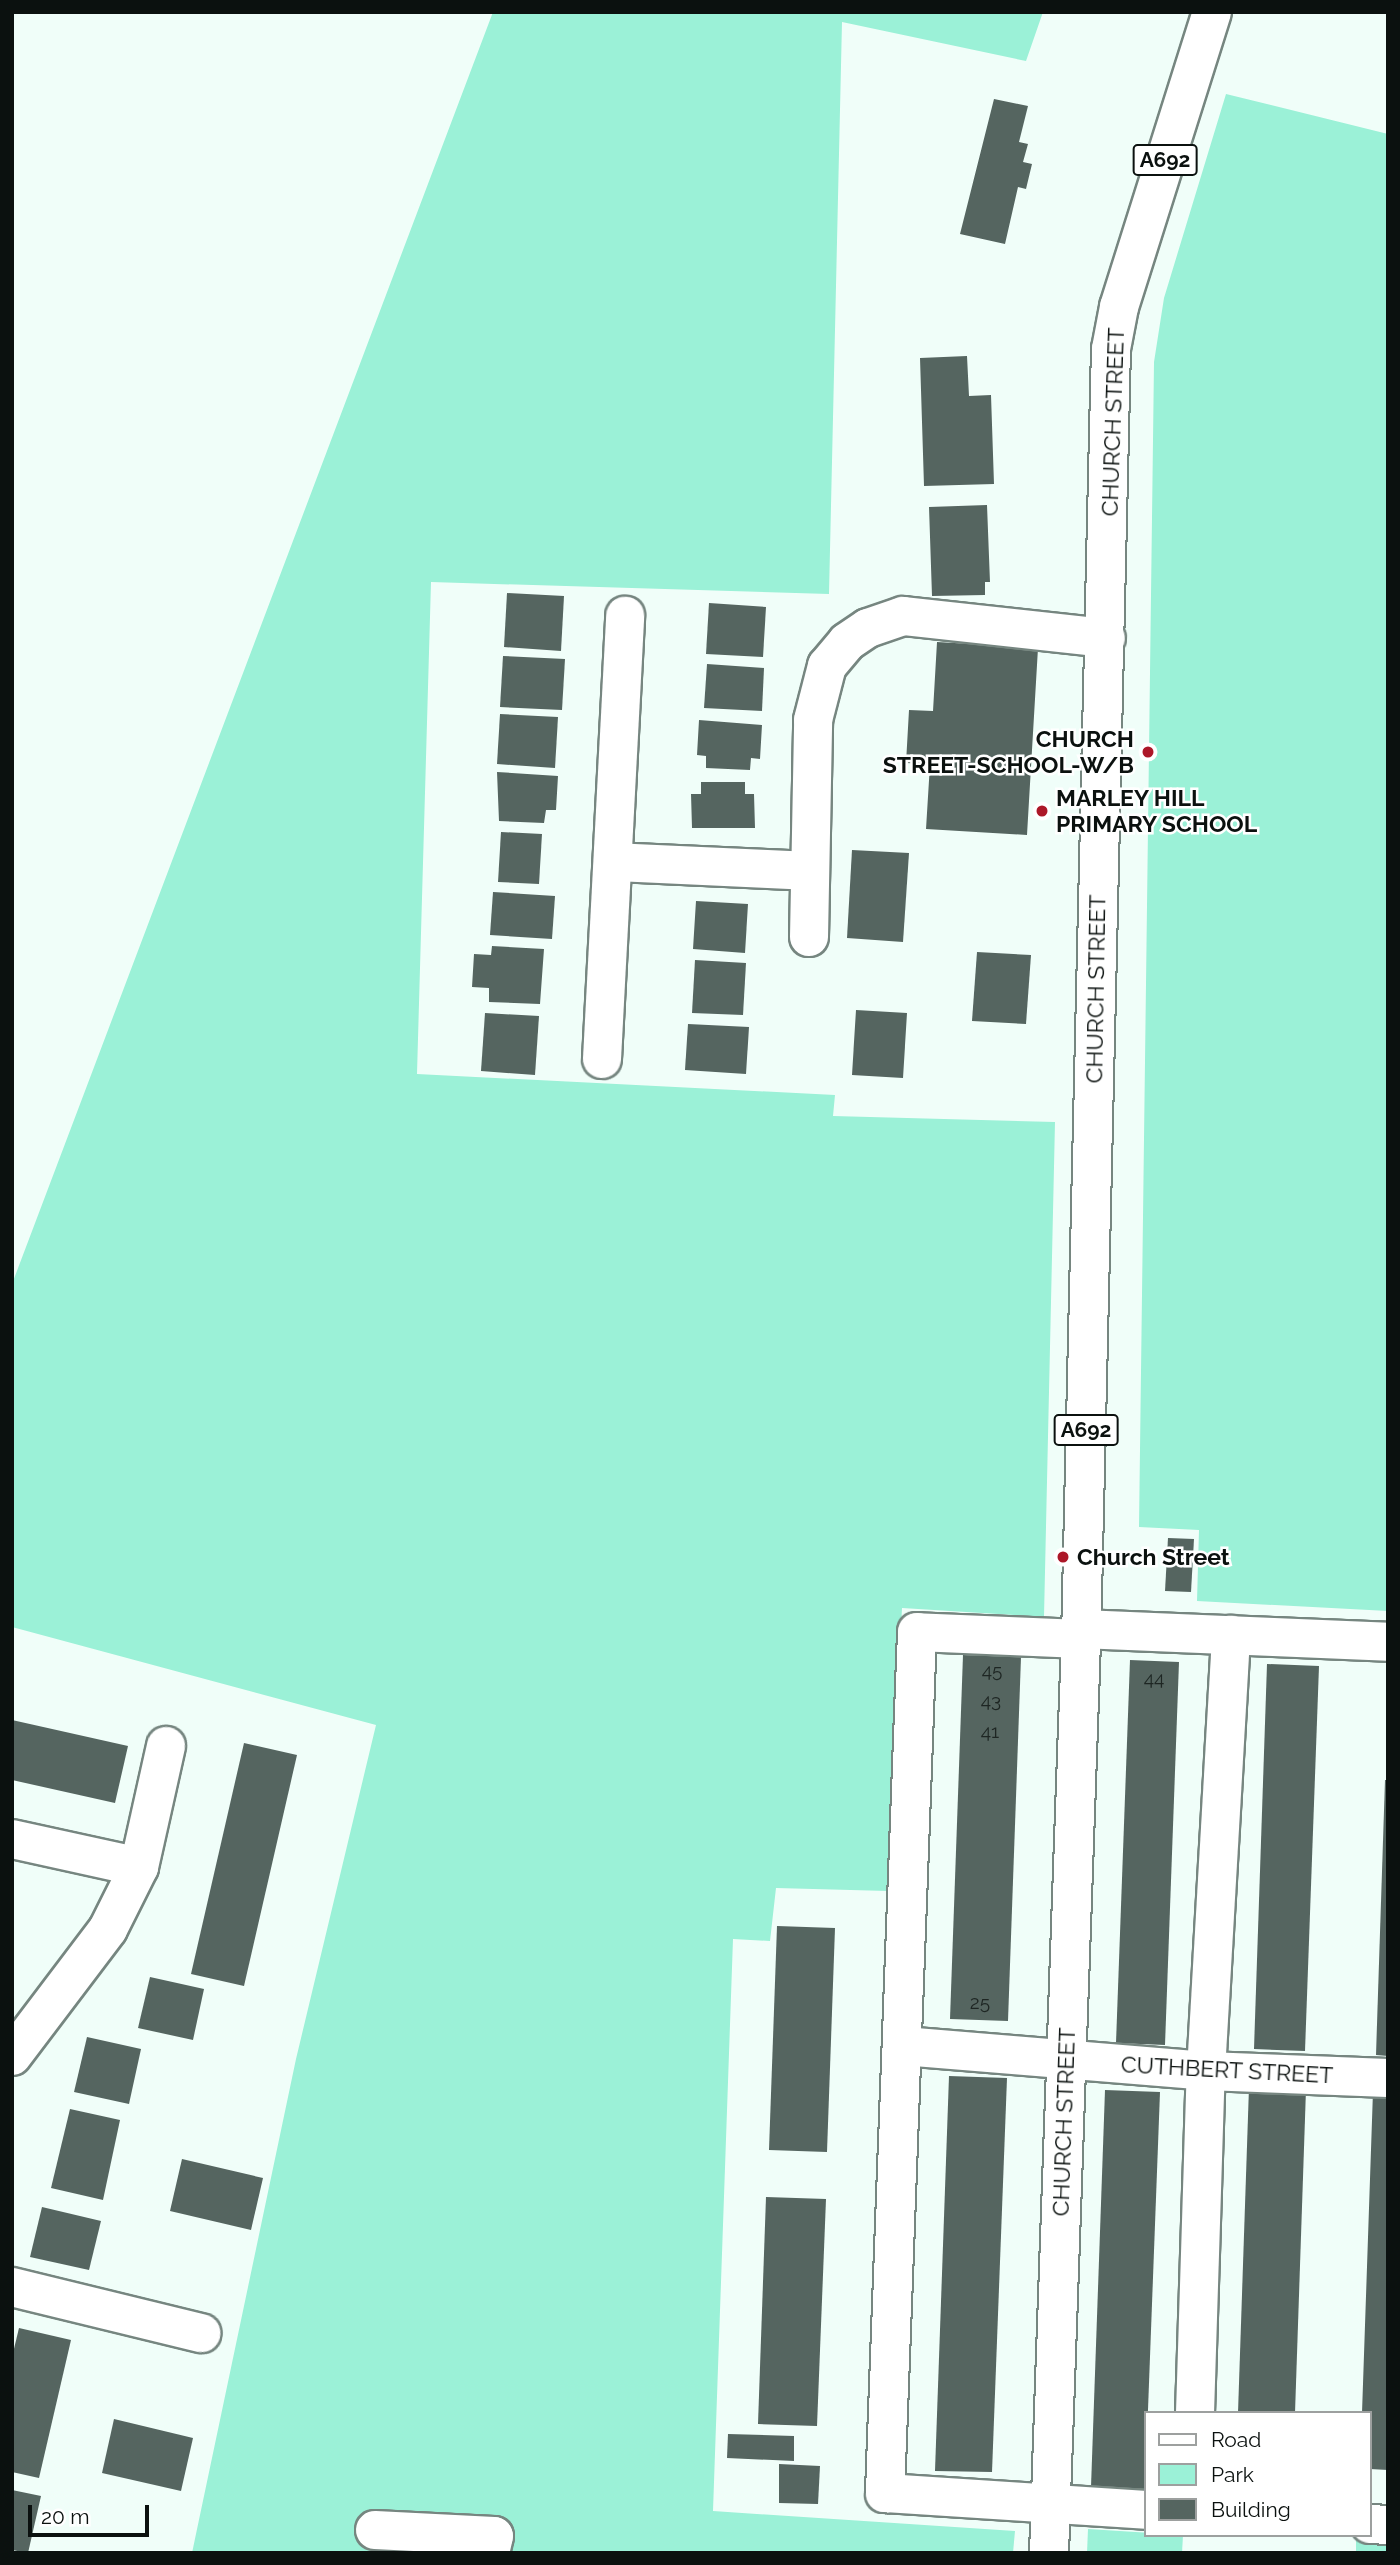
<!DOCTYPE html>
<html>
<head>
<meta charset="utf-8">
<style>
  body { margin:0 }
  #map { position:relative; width:1400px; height:2565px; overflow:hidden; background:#f0fef9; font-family:Raleway,sans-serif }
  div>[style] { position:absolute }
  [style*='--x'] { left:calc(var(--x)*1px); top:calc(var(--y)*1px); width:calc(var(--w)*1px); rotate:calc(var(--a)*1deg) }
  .green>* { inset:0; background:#9bf1d7 }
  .building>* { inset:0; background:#556560 }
  .roads { filter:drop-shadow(2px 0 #768680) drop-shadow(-2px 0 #768680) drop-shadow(0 2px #768680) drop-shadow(0 -2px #768680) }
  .minor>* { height:38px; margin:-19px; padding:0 19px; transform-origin:19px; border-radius:19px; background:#fff }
  .highway>* { height:38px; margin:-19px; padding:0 19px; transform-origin:19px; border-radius:19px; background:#fff }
  .dots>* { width:19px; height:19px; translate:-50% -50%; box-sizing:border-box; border:4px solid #fff; border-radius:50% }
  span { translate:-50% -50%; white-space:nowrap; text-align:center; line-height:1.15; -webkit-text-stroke:5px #fff; paint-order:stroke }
  .number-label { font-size:19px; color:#1e2623 }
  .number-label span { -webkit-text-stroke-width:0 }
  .shield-label span { padding:2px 5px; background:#fff; border:2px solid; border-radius:5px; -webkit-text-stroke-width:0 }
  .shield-label { font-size:21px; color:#0b110f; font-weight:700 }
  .street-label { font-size:23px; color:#0b110f }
  .poi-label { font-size:23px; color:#0b110f; font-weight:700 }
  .right { translate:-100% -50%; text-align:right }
  .left { translate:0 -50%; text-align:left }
  .frame { position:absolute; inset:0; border:14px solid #0b110f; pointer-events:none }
  .legend { position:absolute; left:1144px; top:2411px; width:228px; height:126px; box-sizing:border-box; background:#fff; border:2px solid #9da09f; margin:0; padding:9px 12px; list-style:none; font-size:21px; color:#0b110f }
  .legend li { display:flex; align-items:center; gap:14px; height:35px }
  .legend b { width:35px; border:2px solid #9da09f }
  .scale { position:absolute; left:28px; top:2505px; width:121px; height:32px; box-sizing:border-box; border:4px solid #0b110f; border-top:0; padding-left:9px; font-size:21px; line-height:24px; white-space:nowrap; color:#0b110f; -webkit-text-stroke:5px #fff; paint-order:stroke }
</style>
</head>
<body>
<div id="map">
  <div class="green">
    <div style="clip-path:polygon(493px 12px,1043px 12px,1026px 61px,842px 22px,829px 594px,431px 582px,417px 1074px,835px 1095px,833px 1116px,1055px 1122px,1044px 1617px,902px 1608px,888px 1891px,776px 1888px,770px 1941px,733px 1939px,713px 2511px,1015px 2531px,1013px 2553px,192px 2553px,296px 2059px,376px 1725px,12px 1627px,12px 1284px)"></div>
    <div style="clip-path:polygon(1226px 94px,1388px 134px,1388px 1611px,1197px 1601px,1199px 1530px,1139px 1527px,1154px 362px,1164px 298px)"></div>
    <div style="clip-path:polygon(1088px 2529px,1183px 2535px,1182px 2553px,1087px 2553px)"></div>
    <div style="clip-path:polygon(1356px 2538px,1388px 2539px,1388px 2553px,1356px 2553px)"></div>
  </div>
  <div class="building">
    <div style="clip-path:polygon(994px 99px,1028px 106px,1019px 142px,1028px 144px,1023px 162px,1032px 164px,1026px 189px,1018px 187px,1005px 244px,960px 234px)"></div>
    <div style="clip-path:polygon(967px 356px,969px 396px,991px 395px,994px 484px,924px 486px,920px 358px)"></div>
    <div style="clip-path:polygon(987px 505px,990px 582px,985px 582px,985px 595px,932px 596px,929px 507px)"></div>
    <div style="clip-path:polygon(507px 593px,564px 596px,561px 651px,504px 647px)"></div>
    <div style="clip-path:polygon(709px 603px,766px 607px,763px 657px,706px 654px)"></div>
    <div style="clip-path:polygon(937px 642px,1038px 648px,1027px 835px,926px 829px,930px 764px,906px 763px,909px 710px,933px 711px)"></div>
    <div style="clip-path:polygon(503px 656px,565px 659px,562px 710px,500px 707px)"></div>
    <div style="clip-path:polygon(707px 664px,764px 668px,762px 711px,704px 708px)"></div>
    <div style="clip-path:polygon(500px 714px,558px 717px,555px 768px,497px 764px)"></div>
    <div style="clip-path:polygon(699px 720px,762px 725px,760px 759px,751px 758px,750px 770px,706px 768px,706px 756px,697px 755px)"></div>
    <div style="clip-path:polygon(497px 772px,558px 776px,556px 810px,546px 810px,544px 823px,499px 821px)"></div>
    <div style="clip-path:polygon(701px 782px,745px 782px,745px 794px,754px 794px,755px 828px,692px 828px,691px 794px,701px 794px)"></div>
    <div style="clip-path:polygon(501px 832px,542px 834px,539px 884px,498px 882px)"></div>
    <div style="clip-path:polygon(852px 850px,909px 853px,903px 942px,847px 938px)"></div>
    <div style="clip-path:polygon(493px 892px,555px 896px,552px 939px,490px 935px)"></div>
    <div style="clip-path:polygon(696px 901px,748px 904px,745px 953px,693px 949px)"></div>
    <div style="clip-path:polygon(492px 946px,544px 949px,540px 1004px,489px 1002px,489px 988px,472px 987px,474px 954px,491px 955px)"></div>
    <div style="clip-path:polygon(977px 952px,1031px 955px,1026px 1024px,972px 1021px)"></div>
    <div style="clip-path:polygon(695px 960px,746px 963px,743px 1015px,692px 1013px)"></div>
    <div style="clip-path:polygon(856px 1010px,907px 1013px,903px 1078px,852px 1075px)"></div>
    <div style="clip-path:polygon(485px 1013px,539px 1016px,535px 1075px,481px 1071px)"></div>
    <div style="clip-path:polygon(688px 1024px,749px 1027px,746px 1074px,685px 1070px)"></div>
    <div style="clip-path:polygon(1168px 1538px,1194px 1539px,1191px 1592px,1165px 1591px)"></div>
    <div style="clip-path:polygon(963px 1655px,1021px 1657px,1008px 2021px,950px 2019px)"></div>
    <div style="clip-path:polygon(1130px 1660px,1179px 1662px,1165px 2045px,1116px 2043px)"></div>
    <div style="clip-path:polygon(1267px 1664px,1319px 1666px,1305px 2051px,1254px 2049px)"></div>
    <div style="clip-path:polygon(12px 1720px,128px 1746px,115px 1803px,12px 1780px)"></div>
    <div style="clip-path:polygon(244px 1743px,297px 1755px,244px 1986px,191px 1974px)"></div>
    <div style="clip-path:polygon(1385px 1780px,1388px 1780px,1388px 2056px,1376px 2055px)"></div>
    <div style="clip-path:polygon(777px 1926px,835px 1928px,827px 2152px,769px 2150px)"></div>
    <div style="clip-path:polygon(150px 1977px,204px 1989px,193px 2040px,138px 2028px)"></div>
    <div style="clip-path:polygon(87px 2037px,141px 2049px,129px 2104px,74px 2092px)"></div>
    <div style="clip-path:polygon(949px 2076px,1007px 2078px,992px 2472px,935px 2471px)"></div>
    <div style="clip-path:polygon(1249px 2087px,1306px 2089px,1295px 2413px,1238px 2413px)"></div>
    <div style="clip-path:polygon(1105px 2090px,1160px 2092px,1145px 2489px,1091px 2487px)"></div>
    <div style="clip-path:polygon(1373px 2091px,1388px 2091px,1388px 2470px,1370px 2469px,1370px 2413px,1362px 2413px)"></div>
    <div style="clip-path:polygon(70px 2109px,120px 2120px,103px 2200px,51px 2188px)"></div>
    <div style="clip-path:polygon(182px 2159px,263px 2178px,251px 2230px,170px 2211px)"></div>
    <div style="clip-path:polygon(766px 2197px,826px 2199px,817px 2426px,758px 2424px)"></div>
    <div style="clip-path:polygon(42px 2207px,101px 2221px,89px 2270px,30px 2257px)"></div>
    <div style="clip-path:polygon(19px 2328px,71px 2340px,39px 2478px,12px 2472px,12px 2357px)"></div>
    <div style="clip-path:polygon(114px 2419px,193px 2438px,181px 2491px,102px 2473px)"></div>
    <div style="clip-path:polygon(728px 2434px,794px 2436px,794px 2461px,727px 2458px)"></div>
    <div style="clip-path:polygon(779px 2464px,820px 2466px,818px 2504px,779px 2503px)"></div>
    <div style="clip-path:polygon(12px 2490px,41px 2496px,28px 2553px,12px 2550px)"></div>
  </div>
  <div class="roads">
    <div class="minor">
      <div style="--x:614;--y:862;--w:195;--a:2.6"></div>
      <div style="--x:809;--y:937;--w:217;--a:-88.9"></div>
      <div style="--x:813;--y:720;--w:56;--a:-75.5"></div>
      <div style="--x:827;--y:666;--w:31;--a:-50"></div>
      <div style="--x:847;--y:642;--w:25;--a:-34"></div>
      <div style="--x:868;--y:628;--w:37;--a:-19"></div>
      <div style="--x:903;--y:616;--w:204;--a:6.2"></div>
      <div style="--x:602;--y:1059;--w:444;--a:-87"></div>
      <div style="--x:1081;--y:1629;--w:307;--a:2.4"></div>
      <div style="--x:1081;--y:1639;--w:164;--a:-177.6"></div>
      <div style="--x:917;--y:1632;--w:862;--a:92.13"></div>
      <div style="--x:885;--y:2493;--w:262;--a:3.7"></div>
      <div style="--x:12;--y:1839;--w:130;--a:12.4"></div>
      <div style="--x:903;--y:2046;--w:304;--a:4.7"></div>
      <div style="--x:1206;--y:2071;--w:182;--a:2.2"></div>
      <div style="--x:12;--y:2056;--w:159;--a:-52.9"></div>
      <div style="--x:108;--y:1929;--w:69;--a:-63.4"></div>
      <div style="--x:139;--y:1867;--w:124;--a:-77.4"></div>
      <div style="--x:12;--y:2287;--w:195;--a:13.7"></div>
      <div style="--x:1195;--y:2413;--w:342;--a:-88.2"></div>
      <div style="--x:1206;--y:2071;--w:437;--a:-86.7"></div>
      <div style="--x:1370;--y:2524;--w:18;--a:3"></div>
      <div style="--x:375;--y:2530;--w:119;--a:2.9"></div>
      <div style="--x:494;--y:2536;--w:17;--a:103"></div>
    </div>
    <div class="highway">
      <div style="--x:1049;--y:2553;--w:915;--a:-87.99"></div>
      <div style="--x:1081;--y:1639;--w:1290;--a:-88.67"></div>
      <div style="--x:1111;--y:349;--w:43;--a:-79.2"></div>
      <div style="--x:1119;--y:307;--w:309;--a:-72.5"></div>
    </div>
  </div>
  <div class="dots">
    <div style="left:1148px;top:752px;background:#ac1728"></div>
    <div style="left:1042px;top:811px;background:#ac1728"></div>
    <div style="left:1063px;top:1557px;background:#ac1728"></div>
  </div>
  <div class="number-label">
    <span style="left:992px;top:1671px">45</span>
    <span style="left:1154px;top:1679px">44</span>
    <span style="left:991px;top:1701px">43</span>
    <span style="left:990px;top:1732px">41</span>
    <span style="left:980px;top:2003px">25</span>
  </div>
  <div class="shield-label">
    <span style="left:1165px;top:160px">A692</span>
    <span style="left:1086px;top:1430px">A692</span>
  </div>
  <div class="street-label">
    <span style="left:1113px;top:422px;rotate:-88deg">CHURCH STREET</span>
    <span style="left:1096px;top:989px;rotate:-89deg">CHURCH STREET</span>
    <span style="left:1227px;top:2070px;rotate:3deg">CUTHBERT STREET</span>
    <span style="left:1064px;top:2122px;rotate:-88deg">CHURCH STREET</span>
  </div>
  <div class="poi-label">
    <span class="right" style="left:1134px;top:752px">CHURCH<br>STREET-SCHOOL-W/B</span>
    <span class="left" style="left:1056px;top:811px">MARLEY HILL<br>PRIMARY SCHOOL</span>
    <span class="left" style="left:1077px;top:1557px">Church Street</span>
  </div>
  <div class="frame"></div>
  <ul class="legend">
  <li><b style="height:9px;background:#fff"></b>Road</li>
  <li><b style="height:19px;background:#9bf1d7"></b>Park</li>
  <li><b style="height:19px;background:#556560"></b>Building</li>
  </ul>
  <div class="scale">20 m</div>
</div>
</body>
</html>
